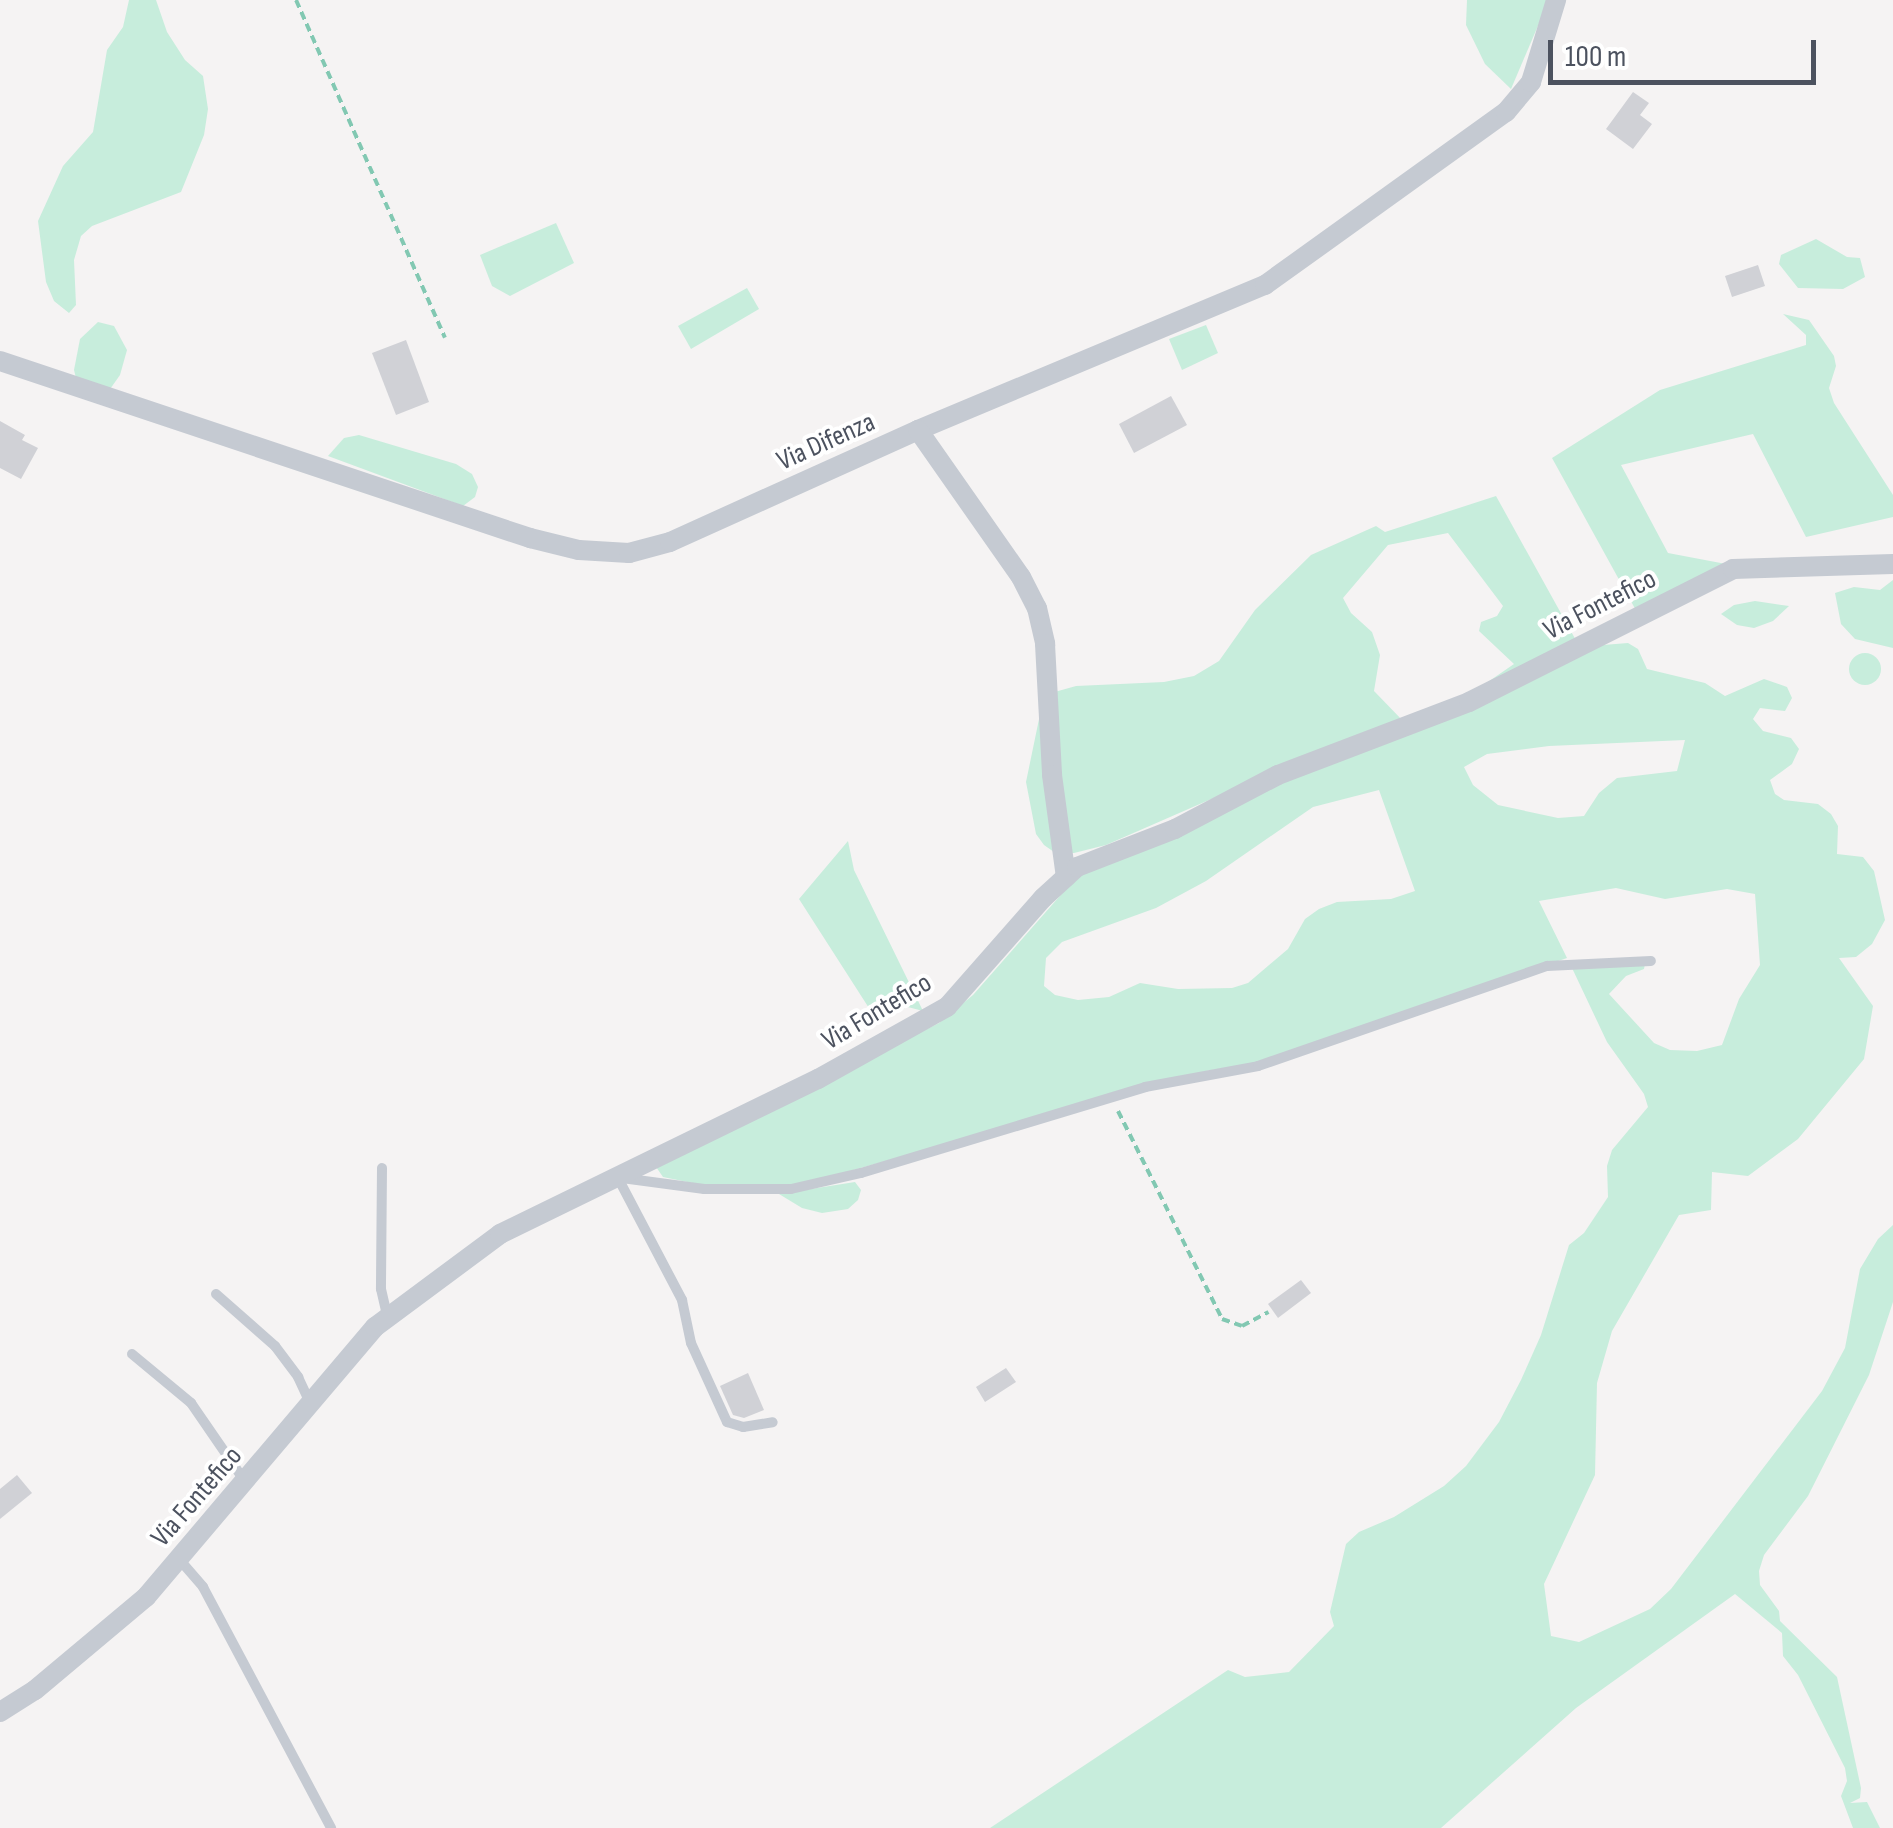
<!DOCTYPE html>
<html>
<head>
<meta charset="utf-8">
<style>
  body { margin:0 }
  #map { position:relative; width:1893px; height:1828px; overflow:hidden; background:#f5f3f3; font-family:"Sofia Sans Condensed",sans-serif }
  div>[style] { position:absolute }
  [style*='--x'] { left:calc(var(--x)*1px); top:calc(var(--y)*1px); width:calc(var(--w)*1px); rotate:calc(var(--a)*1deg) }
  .green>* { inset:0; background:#c7eddc }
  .round { border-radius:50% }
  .building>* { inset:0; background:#d0d1d6 }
  .path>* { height:4px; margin-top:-2px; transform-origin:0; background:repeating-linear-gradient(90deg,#82c8b2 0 8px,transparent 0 13px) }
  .lane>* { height:10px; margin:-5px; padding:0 5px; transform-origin:5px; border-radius:5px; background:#c5cad2 }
  .street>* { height:20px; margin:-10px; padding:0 10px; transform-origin:10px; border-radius:10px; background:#c5cad2 }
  span { translate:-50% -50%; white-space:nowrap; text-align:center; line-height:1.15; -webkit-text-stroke:8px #fff; paint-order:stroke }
  .street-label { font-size:28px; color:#4c525f }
  .scale { position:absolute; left:1548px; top:40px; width:268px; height:45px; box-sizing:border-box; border:5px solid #4c525f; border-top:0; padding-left:12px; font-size:30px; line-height:35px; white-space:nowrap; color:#4c525f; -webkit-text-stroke:8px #fff; paint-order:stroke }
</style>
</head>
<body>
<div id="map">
  <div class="green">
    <div style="clip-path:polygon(129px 0,156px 0,167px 32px,185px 60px,203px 76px,208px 109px,204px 135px,181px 192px,92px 226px,81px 236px,74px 260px,76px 305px,69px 313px,54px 301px,46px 282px,38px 221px,63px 166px,93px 132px,107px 50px,123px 27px)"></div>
    <div style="clip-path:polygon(1467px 0,1549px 0,1511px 89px,1485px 64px,1466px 25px)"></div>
    <div style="clip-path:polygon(556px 223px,574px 263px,510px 296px,492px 286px,480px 255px)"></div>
    <div style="clip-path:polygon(1816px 239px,1847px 257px,1860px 258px,1865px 277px,1843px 289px,1798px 288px,1779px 264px,1781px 255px)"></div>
    <div style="clip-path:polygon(747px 288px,759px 309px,691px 349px,678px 326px)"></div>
    <div style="clip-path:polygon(1783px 314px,1809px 320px,1834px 356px,1836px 366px,1829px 388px,1834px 403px,1893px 495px,1893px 517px,1806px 537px,1753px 434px,1621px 465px,1668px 553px,1726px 564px,1638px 614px,1552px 458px,1660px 390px,1806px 345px,1806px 335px)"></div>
    <div style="clip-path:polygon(98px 322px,114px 326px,127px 350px,120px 375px,108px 392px,77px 382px,74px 370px,80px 339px)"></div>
    <div style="clip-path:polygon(1206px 325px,1218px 353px,1182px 370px,1169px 339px)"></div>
    <div style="clip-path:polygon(359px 435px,456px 464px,472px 474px,478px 487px,475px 497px,463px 506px,328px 456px,344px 438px)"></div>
    <div style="clip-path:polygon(1496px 496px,1578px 644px,1469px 695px,1514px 664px,1479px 631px,1481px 622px,1497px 616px,1503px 606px,1448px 533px,1388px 545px,1343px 598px,1351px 613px,1372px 632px,1380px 655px,1374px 691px,1405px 723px,1282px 768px,1106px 845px,1074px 853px,1054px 852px,1044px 845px,1036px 834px,1026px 782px,1044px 695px,1076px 686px,1164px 682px,1194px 676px,1219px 661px,1255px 610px,1311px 555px,1376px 526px,1385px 532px)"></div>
    <div style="clip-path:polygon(1893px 580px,1893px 648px,1855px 639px,1841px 624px,1835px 593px,1854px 587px,1880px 590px)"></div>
    <div style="clip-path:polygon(1755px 601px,1789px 606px,1773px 621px,1754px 628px,1737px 625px,1721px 614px,1734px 605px)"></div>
    <div style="clip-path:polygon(evenodd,1628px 643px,1638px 649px,1647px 669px,1705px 683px,1725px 696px,1764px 679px,1787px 687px,1792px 698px,1785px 711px,1760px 708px,1753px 719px,1763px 731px,1791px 738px,1799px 749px,1792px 764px,1770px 780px,1775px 794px,1784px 800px,1818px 804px,1831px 814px,1838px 826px,1837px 854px,1863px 857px,1874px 871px,1885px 920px,1872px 944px,1856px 957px,1839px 958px,1873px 1006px,1864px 1059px,1798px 1139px,1748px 1176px,1712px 1172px,1711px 1210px,1679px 1215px,1612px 1331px,1597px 1383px,1595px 1475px,1544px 1584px,1551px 1636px,1579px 1642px,1650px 1609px,1671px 1589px,1822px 1391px,1845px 1348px,1860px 1269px,1878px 1239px,1893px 1225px,1893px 1302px,1869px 1375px,1808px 1496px,1764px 1555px,1759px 1571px,1760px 1585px,1779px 1611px,1780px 1621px,1837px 1677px,1861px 1788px,1860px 1798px,1850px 1803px,1867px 1802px,1880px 1828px,1853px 1828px,1841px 1796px,1847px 1781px,1845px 1768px,1798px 1675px,1783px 1656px,1782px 1633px,1735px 1594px,1576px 1708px,1441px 1828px,990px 1828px,1228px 1670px,1245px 1677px,1289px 1672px,1334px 1626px,1330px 1612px,1346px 1544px,1359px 1532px,1394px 1517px,1444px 1486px,1466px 1466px,1499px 1422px,1521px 1380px,1541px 1335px,1569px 1245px,1584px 1233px,1608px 1197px,1607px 1166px,1612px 1150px,1648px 1107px,1644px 1094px,1607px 1042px,1572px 968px,1645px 964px,1644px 969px,1626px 976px,1609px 994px,1654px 1043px,1670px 1050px,1697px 1051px,1722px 1045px,1739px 999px,1760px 965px,1755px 894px,1727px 889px,1665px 899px,1616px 888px,1539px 901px,1567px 958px,1267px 1061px,1206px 1071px,793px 1187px,697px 1184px,663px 1177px,654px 1164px,939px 1023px,973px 995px,1080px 873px,1293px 773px,1415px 731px,1603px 645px,1628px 643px,1685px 740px,1677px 771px,1617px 778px,1599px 793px,1584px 816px,1558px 818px,1498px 805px,1473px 785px,1464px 767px,1487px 754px,1549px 746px,1685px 740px,1628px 643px,1379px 790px,1415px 891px,1391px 899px,1337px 902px,1319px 909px,1305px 919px,1288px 949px,1248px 983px,1232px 988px,1178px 989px,1140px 983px,1109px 997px,1078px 1000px,1055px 995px,1044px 986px,1046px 958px,1062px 942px,1156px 908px,1206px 881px,1313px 807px,1379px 790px)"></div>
    <div class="round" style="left:1849px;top:653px;width:32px;height:32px"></div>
    <div style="clip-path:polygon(848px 841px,854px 870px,923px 1011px,904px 1006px,876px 1019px,799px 899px)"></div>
    <div style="clip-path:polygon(855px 1182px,861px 1190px,858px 1200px,848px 1209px,822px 1213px,802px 1208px,779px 1194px)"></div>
  </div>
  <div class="building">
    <div style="clip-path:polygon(1633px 92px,1649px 103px,1640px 115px,1652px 124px,1633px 149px,1606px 129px)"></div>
    <div style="clip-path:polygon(1758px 265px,1765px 286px,1732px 297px,1725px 276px)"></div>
    <div style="clip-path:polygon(406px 340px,429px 402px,396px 415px,372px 353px)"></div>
    <div style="clip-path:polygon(1171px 396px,1187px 425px,1134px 453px,1119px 424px)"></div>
    <div style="clip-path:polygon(0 421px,25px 435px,22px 440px,38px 448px,21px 479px,0 468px)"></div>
    <div style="clip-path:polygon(1301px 1280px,1311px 1293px,1278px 1318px,1268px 1304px)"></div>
    <div style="clip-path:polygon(1006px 1368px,1016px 1382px,985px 1402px,976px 1387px)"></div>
    <div style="clip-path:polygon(748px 1373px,764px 1410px,744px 1418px,733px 1415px,720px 1386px)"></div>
    <div style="clip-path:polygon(17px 1475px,32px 1493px,0 1519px,0 1489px)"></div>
  </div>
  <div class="path">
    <div style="--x:296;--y:0;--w:369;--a:66.2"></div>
    <div style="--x:1118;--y:1111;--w:233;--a:63.4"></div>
    <div style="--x:1222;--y:1319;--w:21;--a:19"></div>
    <div style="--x:1242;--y:1326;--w:30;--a:-28"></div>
  </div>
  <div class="lane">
    <div style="--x:382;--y:1168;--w:121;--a:90.5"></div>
    <div style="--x:381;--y:1289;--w:28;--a:77"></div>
    <div style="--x:618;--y:1178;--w:138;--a:62.3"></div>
    <div style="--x:682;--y:1300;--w:44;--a:78.2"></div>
    <div style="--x:691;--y:1343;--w:87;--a:65.5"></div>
    <div style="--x:727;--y:1422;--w:17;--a:17"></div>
    <div style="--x:743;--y:1427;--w:30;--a:-9"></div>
    <div style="--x:622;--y:1178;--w:83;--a:7.6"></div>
    <div style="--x:704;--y:1189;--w:87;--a:0"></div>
    <div style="--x:791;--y:1189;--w:72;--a:-12.9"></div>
    <div style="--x:861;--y:1173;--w:297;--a:-16.8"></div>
    <div style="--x:1145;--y:1087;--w:115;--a:-10.5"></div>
    <div style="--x:1258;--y:1066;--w:306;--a:-19.1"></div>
    <div style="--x:1547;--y:966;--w:104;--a:-2.8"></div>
    <div style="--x:216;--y:1294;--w:79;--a:41.4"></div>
    <div style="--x:275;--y:1346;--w:39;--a:53"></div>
    <div style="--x:298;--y:1377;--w:31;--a:65"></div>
    <div style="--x:132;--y:1354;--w:77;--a:39.7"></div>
    <div style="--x:191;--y:1403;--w:97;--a:55.5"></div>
    <div style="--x:179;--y:1559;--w:37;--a:49"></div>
    <div style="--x:203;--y:1587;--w:273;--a:62"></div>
  </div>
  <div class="street">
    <div style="--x:0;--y:361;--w:559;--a:18.47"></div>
    <div style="--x:530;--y:538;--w:50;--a:13.8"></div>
    <div style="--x:579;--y:550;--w:50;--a:3.4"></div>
    <div style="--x:629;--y:553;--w:42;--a:-15"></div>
    <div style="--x:670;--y:542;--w:272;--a:-24.3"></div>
    <div style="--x:918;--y:430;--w:376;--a:-22.7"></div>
    <div style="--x:1265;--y:285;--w:297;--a:-35.7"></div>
    <div style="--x:1506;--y:112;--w:39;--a:-50"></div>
    <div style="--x:1531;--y:82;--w:86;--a:-73"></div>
    <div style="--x:918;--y:430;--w:179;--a:55"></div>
    <div style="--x:1021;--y:577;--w:35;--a:63"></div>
    <div style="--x:1037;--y:608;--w:37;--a:77"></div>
    <div style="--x:1045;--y:644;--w:131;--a:86.9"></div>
    <div style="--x:1052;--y:775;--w:103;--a:82.2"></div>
    <div style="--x:0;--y:1712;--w:41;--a:-32.2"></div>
    <div style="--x:35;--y:1690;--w:145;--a:-40"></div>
    <div style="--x:146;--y:1597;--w:354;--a:-49.7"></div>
    <div style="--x:375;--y:1327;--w:156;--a:-36.6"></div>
    <div style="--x:500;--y:1234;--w:354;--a:-26"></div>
    <div style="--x:818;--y:1079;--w:148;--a:-29.2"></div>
    <div style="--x:947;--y:1007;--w:145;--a:-48.6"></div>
    <div style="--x:1043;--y:898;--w:46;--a:-42.4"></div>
    <div style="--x:1077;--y:867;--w:105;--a:-21.2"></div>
    <div style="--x:1175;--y:829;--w:116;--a:-27.7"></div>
    <div style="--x:1278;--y:775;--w:204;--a:-20.9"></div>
    <div style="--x:1469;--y:702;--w:296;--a:-26.7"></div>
    <div style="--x:1733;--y:569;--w:160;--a:-1.8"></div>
  </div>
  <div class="street-label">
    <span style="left:826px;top:442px;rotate:-24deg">Via Difenza</span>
    <span style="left:1600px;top:605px;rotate:-27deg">Via Fontefico</span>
    <span style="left:877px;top:1012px;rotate:-31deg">Via Fontefico</span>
    <span style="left:197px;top:1497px;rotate:-49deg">Via Fontefico</span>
  </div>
  <div class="scale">100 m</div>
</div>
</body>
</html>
